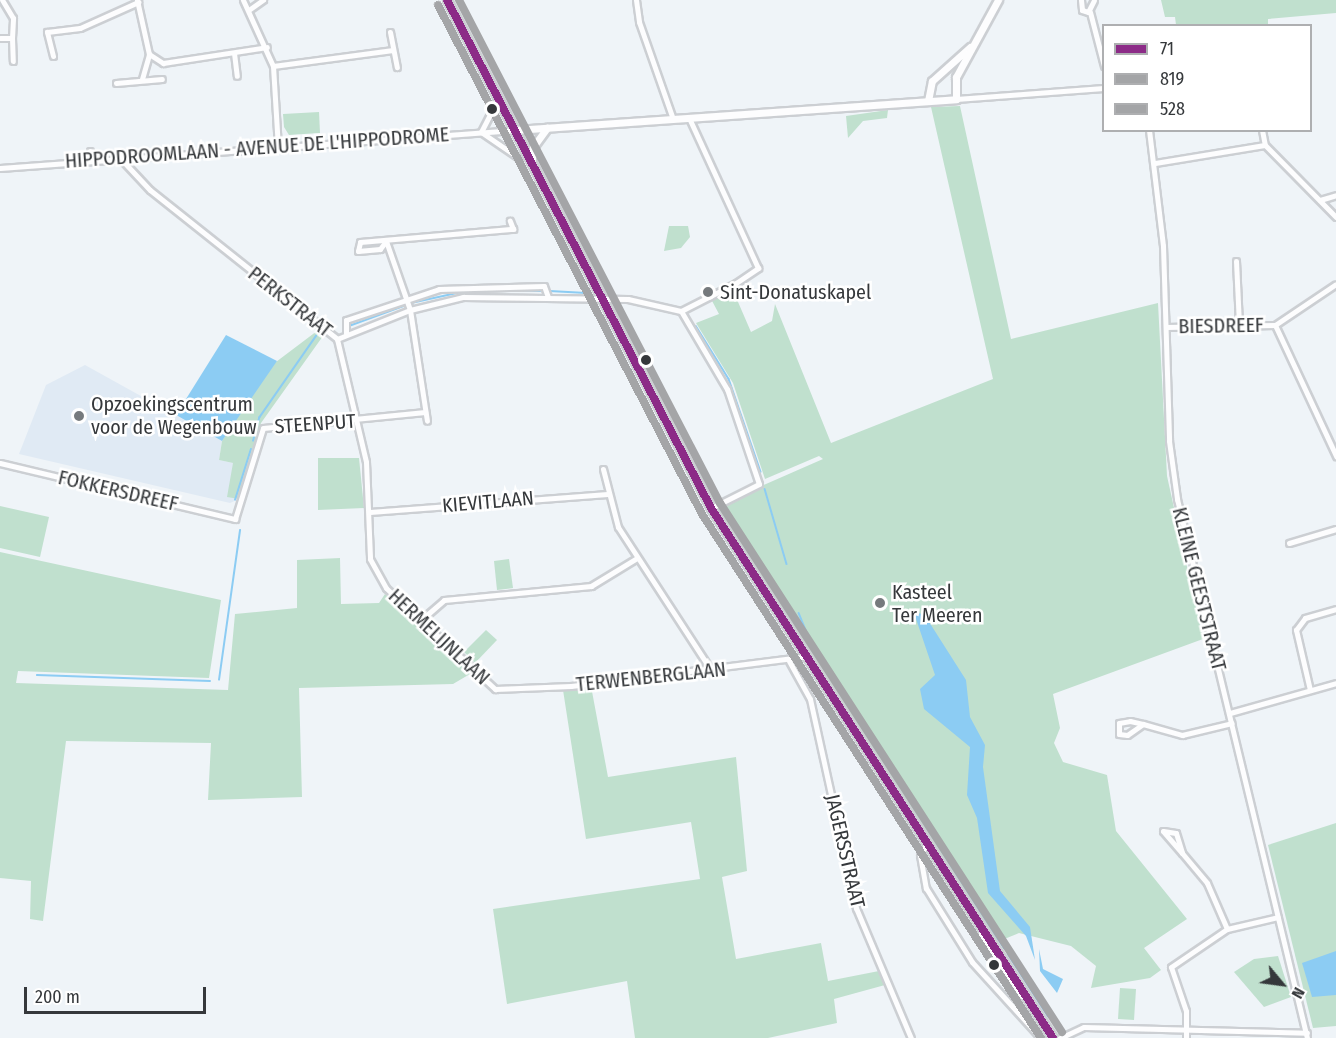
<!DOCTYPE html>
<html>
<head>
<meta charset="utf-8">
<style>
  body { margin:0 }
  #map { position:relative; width:1336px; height:1038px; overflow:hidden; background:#eff4f8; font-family:"Fira Sans Condensed",sans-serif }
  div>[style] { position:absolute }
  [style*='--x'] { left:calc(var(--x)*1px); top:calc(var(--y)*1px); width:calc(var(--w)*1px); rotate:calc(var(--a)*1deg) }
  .built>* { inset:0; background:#e0eaf4 }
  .green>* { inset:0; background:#c0e0ce }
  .water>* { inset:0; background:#8cccf3 }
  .stream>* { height:1.5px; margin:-0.75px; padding:0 0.75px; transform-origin:0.75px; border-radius:0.75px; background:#8cccf3 }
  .roads { filter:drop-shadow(2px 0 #cccfd3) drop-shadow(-2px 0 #cccfd3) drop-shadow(0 2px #cccfd3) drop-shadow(0 -2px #cccfd3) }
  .minor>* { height:5px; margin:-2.5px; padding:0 2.5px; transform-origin:2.5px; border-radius:2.5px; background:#fdfdfe }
  .secondary>* { height:7px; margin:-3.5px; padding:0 3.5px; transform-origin:3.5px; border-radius:3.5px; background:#fdfdfe }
  .bus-1>* { height:8px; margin:-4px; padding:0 4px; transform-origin:4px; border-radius:4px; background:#8c2b87 }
  .bus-2>* { height:8px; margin:-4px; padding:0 4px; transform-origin:4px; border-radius:4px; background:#a4a5a7 }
  .bus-3>* { height:8px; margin:-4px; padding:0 4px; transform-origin:4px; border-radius:4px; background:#a4a5a7 }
  .dots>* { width:16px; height:16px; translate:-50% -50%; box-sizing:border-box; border:3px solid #fff; border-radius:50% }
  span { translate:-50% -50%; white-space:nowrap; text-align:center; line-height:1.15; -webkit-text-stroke:5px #fff; paint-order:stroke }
  .street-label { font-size:20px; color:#35383b }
  .poi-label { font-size:20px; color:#35383b }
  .left { translate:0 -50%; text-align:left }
  .legend { position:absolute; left:1102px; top:24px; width:210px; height:108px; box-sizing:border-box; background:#fff; border:2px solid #aeafb1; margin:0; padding:8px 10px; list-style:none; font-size:18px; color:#35383b }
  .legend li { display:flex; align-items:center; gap:12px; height:30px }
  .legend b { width:30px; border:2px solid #aeafb1 }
  .north { position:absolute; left:1252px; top:954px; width:60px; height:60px; -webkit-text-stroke:4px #fff; paint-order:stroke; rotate:119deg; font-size:16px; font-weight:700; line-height:24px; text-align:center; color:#35383b }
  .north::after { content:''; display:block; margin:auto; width:21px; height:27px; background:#35383b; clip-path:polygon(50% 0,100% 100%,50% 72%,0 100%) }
  .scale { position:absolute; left:24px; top:987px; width:182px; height:27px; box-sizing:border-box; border:3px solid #35383b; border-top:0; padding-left:8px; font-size:18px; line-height:21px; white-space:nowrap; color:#35383b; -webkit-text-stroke:4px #fff; paint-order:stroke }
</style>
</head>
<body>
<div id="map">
  <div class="built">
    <div style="clip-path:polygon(85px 365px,222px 441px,219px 460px,233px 463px,239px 499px,230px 503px,19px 454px,46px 385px)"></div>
  </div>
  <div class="green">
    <div style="clip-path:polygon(1161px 0,1336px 0,1336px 13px,1268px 19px,1268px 25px,1176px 25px,1175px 17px,1165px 17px)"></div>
    <div style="clip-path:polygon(960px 106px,1011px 339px,1158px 303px,1167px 476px,1203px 639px,1053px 694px,1060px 728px,1054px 743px,1063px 762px,1107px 775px,1116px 831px,1187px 919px,1144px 948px,1161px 970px,1150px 978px,1091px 988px,1096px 966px,1071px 946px,1019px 933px,997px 942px,716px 506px,823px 459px,819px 456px,765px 479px,733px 383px,696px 323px,719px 314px,711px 299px,732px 288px,751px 332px,772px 321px,775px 304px,831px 443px,993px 379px,931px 107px)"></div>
    <div style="clip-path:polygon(888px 110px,887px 118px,863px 121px,848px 138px,846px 116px)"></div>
    <div style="clip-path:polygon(319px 112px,320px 133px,289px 135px,284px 127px,283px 114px)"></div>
    <div style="clip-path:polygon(669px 226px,688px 226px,690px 237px,681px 248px,664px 251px)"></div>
    <div style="clip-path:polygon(317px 331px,323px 336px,261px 423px,239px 499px,227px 497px,233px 463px,219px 460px,222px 441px,268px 368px)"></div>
    <div style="clip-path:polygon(318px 458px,359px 458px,364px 508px,318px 510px)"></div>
    <div style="clip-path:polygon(0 506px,49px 517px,40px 557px,0 548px)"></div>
    <div style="clip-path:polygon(0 552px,221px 600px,209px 678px,18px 671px,16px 683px,228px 690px,235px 614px,297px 608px,297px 560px,340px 558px,341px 604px,379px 603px,385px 594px,470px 674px,453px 684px,299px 688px,302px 797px,208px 800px,211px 743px,66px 741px,43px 921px,30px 919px,31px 881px,0 878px)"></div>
    <div style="clip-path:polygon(509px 559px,513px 588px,497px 590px,494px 561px)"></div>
    <div style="clip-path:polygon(486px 630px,497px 640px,475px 663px,464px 652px)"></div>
    <div style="clip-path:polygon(591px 686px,608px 777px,736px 757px,747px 871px,722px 877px,736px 959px,821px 943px,828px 981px,879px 971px,885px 985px,834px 999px,837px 1023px,768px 1038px,635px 1038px,627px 981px,507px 1004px,493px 909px,700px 879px,691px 822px,586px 839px,563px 690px)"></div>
    <div style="clip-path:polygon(1336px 823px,1336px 1026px,1313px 1028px,1268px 845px)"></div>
    <div style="clip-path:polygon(1278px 956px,1291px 997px,1264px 1007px,1234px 972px,1254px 959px)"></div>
    <div style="clip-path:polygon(1120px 988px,1136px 989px,1134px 1020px,1118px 1019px)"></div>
  </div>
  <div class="water">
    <div style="clip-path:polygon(226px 335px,277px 361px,222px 441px,176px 415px)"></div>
    <div style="clip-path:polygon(914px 613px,924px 614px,966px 680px,970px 717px,985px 745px,983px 767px,1000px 891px,1030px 927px,1035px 960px,1026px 936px,988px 893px,977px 818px,967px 795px,970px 747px,924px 709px,920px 689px,935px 675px)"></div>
    <div style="clip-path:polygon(1039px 949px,1043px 969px,1063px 979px,1057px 993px,1040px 971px)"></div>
    <div style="clip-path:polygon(1336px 951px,1336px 995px,1312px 997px,1302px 963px)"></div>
  </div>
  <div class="stream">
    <div style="--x:497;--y:290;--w:43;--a:1.3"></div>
    <div style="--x:550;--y:291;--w:36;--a:3"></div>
    <div style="--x:411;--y:303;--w:56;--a:-12.3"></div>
    <div style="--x:349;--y:326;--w:59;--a:-20"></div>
    <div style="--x:696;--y:326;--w:62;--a:58.1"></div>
    <div style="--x:729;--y:379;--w:98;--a:71"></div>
    <div style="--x:253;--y:441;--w:24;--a:-75"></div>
    <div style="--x:259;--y:418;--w:100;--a:-55.2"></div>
    <div style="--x:765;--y:489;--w:78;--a:73.7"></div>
    <div style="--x:235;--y:500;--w:53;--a:-72.6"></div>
    <div style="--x:799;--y:613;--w:42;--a:67.7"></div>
    <div style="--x:820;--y:660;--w:342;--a:57.4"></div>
    <div style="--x:37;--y:675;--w:173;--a:2"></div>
    <div style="--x:219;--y:680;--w:151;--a:-82"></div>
    <div style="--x:1008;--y:954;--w:74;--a:57.2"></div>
  </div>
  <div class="roads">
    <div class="minor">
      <div style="--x:137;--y:0;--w:55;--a:77.5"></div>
      <div style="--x:149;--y:54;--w:17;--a:33"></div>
      <div style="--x:163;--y:63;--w:105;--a:-8.7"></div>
      <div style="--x:243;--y:0;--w:72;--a:65.6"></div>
      <div style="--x:273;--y:66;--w:81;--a:86.5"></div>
      <div style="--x:636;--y:0;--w:22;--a:82"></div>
      <div style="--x:639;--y:22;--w:103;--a:70.7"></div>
      <div style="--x:1081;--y:0;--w:10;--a:84"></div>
      <div style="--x:1082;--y:10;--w:6;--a:18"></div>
      <div style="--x:1088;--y:12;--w:13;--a:-63"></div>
      <div style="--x:250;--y:9;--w:16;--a:-35"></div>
      <div style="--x:1090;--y:12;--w:56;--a:75.5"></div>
      <div style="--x:390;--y:32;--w:36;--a:79"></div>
      <div style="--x:0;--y:38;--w:12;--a:0"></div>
      <div style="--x:12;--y:38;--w:20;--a:-87"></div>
      <div style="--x:13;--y:18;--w:21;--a:-121"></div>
      <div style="--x:12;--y:38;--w:23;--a:88"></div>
      <div style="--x:234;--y:53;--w:23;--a:83"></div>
      <div style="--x:53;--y:56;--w:25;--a:-104"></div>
      <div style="--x:47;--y:32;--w:33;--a:-7"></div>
      <div style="--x:80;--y:28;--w:64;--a:-24.1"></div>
      <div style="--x:273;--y:66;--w:121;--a:-7.6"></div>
      <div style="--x:142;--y:79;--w:26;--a:-74"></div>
      <div style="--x:116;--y:83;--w:46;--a:-5"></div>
      <div style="--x:956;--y:99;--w:148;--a:-4.3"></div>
      <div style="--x:1149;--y:130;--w:117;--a:83.1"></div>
      <div style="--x:1163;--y:246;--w:195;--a:88.2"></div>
      <div style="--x:1169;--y:441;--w:59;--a:82.1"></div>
      <div style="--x:1177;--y:499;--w:554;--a:76.44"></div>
      <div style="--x:1262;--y:130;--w:15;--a:79"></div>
      <div style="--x:1265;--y:145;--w:101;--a:45.4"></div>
      <div style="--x:481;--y:132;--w:46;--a:34.4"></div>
      <div style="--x:481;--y:132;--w:37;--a:-63"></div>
      <div style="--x:90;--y:151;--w:10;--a:79"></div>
      <div style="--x:121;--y:159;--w:42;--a:46.9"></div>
      <div style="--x:150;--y:190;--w:239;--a:38.5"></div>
      <div style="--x:1155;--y:163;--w:111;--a:-9.3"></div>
      <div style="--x:0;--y:168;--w:516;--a:-4.22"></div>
      <div style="--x:1320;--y:200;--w:17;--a:-17"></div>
      <div style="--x:386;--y:241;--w:10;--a:127"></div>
      <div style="--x:380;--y:249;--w:22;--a:175"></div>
      <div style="--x:358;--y:251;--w:9;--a:-77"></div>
      <div style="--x:360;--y:242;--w:154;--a:-4.9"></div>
      <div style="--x:513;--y:229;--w:9;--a:-111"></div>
      <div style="--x:386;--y:241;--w:73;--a:70.8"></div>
      <div style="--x:410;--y:310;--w:112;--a:81.3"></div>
      <div style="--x:1236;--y:261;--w:63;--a:87.3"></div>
      <div style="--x:681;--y:311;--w:91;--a:59.5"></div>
      <div style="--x:727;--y:389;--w:100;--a:71.4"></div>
      <div style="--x:759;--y:484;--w:54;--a:153.4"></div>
      <div style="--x:1275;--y:325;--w:145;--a:65"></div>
      <div style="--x:1166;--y:327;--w:109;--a:-1.1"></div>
      <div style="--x:1275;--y:325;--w:73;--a:-33.9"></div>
      <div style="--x:346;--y:333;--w:13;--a:-90"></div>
      <div style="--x:346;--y:320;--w:98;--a:-18.4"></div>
      <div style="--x:439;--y:289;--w:105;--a:-1.6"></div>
      <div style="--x:544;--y:286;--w:12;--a:70"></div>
      <div style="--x:337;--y:339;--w:126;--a:76.7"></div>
      <div style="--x:366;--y:462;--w:97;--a:87.6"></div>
      <div style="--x:370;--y:559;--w:33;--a:61"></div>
      <div style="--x:386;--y:588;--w:149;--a:42.8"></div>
      <div style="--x:495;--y:689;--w:76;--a:-2.3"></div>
      <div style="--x:571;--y:686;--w:238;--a:-7.2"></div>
      <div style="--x:337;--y:339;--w:79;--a:-21.7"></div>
      <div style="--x:410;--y:310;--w:55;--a:-13.8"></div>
      <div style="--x:463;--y:297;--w:165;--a:0.7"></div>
      <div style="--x:628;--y:299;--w:54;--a:12.8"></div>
      <div style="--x:681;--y:311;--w:62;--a:-27"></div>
      <div style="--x:736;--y:283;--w:27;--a:-34"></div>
      <div style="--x:758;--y:268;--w:165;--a:-114.7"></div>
      <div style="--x:0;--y:463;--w:242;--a:13.4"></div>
      <div style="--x:235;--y:519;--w:95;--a:-72.9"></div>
      <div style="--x:263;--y:428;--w:163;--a:-5.6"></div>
      <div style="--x:603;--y:469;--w:60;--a:75.5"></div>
      <div style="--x:618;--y:527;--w:171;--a:57"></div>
      <div style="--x:369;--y:512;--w:240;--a:-4.3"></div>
      <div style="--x:1289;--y:543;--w:49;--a:-16.6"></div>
      <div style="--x:421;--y:620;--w:30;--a:-41"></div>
      <div style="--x:444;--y:600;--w:148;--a:-5.4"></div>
      <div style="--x:591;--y:586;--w:54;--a:-31.3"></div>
      <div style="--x:789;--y:661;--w:43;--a:61.1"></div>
      <div style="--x:810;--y:699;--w:214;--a:77.6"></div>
      <div style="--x:856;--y:908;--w:141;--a:67.1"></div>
      <div style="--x:1310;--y:690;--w:62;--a:-103.1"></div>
      <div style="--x:1296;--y:630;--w:15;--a:-53"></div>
      <div style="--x:1305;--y:618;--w:32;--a:-16"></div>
      <div style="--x:1230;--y:713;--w:110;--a:-15.8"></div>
      <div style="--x:1119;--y:723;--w:11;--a:-10"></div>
      <div style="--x:1130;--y:721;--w:13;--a:13"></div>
      <div style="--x:1143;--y:724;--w:19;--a:145"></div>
      <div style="--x:1127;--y:735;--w:8;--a:-173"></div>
      <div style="--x:1119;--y:734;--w:11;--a:-90"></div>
      <div style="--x:1143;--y:724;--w:41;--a:15.8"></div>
      <div style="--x:1182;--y:735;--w:51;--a:-13.5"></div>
      <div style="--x:927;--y:843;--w:14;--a:120"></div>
      <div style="--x:920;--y:855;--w:34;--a:80"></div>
      <div style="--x:926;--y:888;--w:87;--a:58.1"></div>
      <div style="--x:972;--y:962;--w:103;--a:47.8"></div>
      <div style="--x:1182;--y:853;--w:29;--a:-131"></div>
      <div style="--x:1163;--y:831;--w:13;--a:9"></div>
      <div style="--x:1176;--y:833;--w:21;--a:73"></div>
      <div style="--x:1182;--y:853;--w:39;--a:50"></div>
      <div style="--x:1207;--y:883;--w:50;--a:66.5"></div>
      <div style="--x:1060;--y:1038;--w:26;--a:-25"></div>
      <div style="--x:1084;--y:1027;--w:223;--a:1.5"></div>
      <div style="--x:1186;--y:1038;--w:27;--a:-90"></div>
      <div style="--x:1186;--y:1011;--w:46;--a:-108.8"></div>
      <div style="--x:1171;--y:967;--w:68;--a:-34.2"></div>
      <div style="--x:1227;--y:929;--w:52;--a:-13.2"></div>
    </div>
    <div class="secondary">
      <div style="--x:447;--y:0;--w:573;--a:62.54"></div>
      <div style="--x:711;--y:508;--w:631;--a:57.17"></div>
      <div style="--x:928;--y:101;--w:20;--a:-79"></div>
      <div style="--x:932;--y:81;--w:51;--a:-41.8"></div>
      <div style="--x:515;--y:130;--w:442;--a:-4"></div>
      <div style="--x:956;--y:99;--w:22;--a:-90"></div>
      <div style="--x:956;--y:77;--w:88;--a:-61.4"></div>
      <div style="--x:532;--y:159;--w:12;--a:-85"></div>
      <div style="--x:533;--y:147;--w:24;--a:-54"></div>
      <div style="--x:982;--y:934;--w:73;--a:56.7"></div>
    </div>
  </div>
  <div class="bus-1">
    <div style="--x:447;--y:0;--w:573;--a:62.54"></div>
    <div style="--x:711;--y:508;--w:631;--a:57.17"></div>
  </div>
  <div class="bus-2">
    <div style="--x:438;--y:5;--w:573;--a:62.59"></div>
    <div style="--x:702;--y:514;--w:624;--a:57.1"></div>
  </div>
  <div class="bus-3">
    <div style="--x:459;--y:0;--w:567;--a:62.58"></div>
    <div style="--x:720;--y:503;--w:630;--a:57.12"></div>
  </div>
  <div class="dots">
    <div style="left:492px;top:109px;background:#35383b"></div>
    <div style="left:708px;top:292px;background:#767a7d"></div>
    <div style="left:646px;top:360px;background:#35383b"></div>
    <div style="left:79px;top:416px;background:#767a7d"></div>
    <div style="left:880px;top:603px;background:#767a7d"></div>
    <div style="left:994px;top:965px;background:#35383b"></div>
  </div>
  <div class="street-label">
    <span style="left:257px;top:148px;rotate:-4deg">HIPPODROOMLAAN - AVENUE DE L'HIPPODROME</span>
    <span style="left:290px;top:302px;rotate:38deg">PERKSTRAAT</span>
    <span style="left:1221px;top:326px;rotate:-1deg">BIESDREEF</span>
    <span style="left:315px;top:424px;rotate:-4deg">STEENPUT</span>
    <span style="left:118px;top:491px;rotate:13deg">FOKKERSDREEF</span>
    <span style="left:488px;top:502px;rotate:-5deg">KIEVITLAAN</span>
    <span style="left:1199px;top:589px;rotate:76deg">KLEINE GEESTSTRAAT</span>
    <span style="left:439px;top:637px;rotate:43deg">HERMELIJNLAAN</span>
    <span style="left:651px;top:677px;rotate:-6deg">TERWENBERGLAAN</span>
    <span style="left:845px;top:851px;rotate:77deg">JAGERSSTRAAT</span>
  </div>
  <div class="poi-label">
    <span class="left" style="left:720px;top:292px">Sint-Donatuskapel</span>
    <span class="left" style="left:91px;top:416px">Opzoekingscentrum<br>voor de Wegenbouw</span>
    <span class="left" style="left:892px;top:604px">Kasteel<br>Ter Meeren</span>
  </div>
  <ul class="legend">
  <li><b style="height:8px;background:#8c2b87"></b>71</li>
  <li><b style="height:8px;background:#a4a5a7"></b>819</li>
  <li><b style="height:8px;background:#a4a5a7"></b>528</li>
  </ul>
  <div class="north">N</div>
  <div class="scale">200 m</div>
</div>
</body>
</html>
